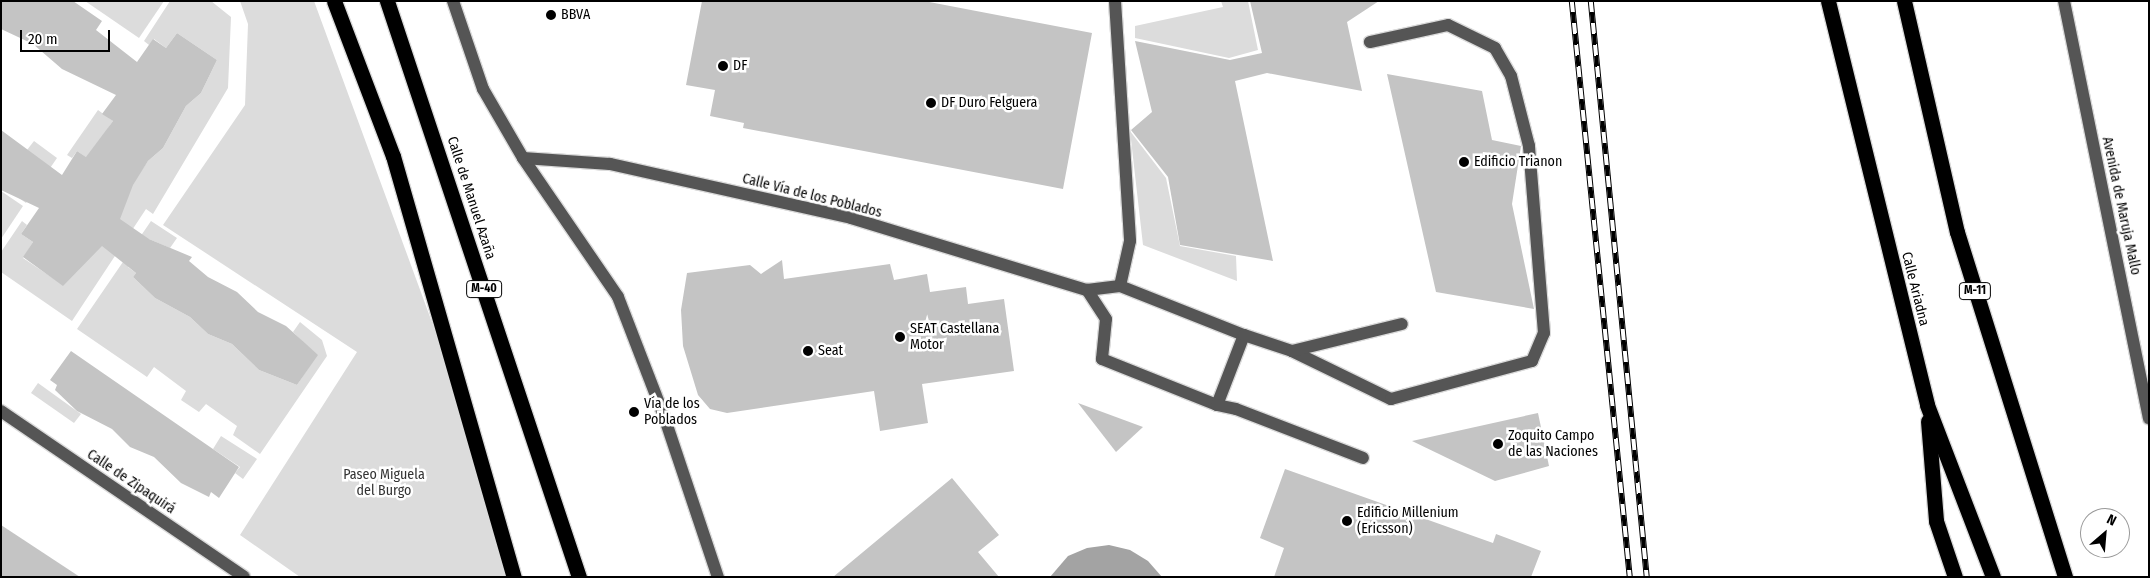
<!DOCTYPE html>
<html>
<head>
<meta charset="utf-8">
<style>
  body { margin:0 }
  #map { position:relative; width:2150px; height:578px; overflow:hidden; background:#fff; font-family:"Fira Sans Condensed",sans-serif }
  div>[style] { position:absolute }
  [style*='--x'] { left:calc(var(--x)*1px); top:calc(var(--y)*1px); width:calc(var(--w)*1px); rotate:calc(var(--a)*1deg) }
  .green>* { inset:0; background:#dcdcdc }
  .water>* { inset:0; background:#a3a3a3 }
  .building>* { inset:0; background:#c4c4c4 }
  .roads { filter:drop-shadow(1px 0 #dbdbdb) drop-shadow(-1px 0 #dbdbdb) drop-shadow(0 1px #dbdbdb) drop-shadow(0 -1px #dbdbdb) }
  .minor>* { height:12px; margin:-6px; padding:0 6px; transform-origin:6px; border-radius:6px; background:#555 }
  .highway>* { height:15px; margin:-7.5px; padding:0 7.5px; transform-origin:7.5px; border-radius:7.5px; background:#000 }
  .rail>* { height:5.5px; margin-top:-2.75px; transform-origin:0; background:repeating-linear-gradient(90deg,#fff 0 11px,#000 0 22px); box-sizing:border-box; border-block:1px solid #000 }
  .dots>* { width:14px; height:14px; translate:-50% -50%; box-sizing:border-box; border:2px solid #fff; border-radius:50% }
  span { translate:-50% -50%; white-space:nowrap; text-align:center; line-height:1.15; -webkit-text-stroke:5px #fff; paint-order:stroke }
  .shield-label span { padding:1px 4px; background:#fff; border:1px solid; border-radius:4px; -webkit-text-stroke-width:0 }
  .shield-label { font-size:12px; color:#000; font-weight:700 }
  .poi-label { font-size:14px; color:#000 }
  .left { translate:0 -50%; text-align:left }
  .street-label { font-size:14px; color:#000 }
  .park-label { font-size:14px; color:#333 }
  .frame { position:absolute; inset:0; border:2px solid #000; pointer-events:none }
  .north { position:absolute; left:2080px; top:508px; width:50px; height:50px; box-sizing:border-box; background:#fff; border:1px solid #999; border-radius:50%; rotate:27deg; font-size:14px; font-weight:700; line-height:20px; text-align:center; color:#000 }
  .north::after { content:''; display:block; margin:auto; width:18px; height:22px; background:#000; clip-path:polygon(50% 0,100% 100%,50% 72%,0 100%) }
  .scale { position:absolute; left:20px; top:30px; width:90px; height:22px; box-sizing:border-box; border:2px solid #000; border-top:0; padding-left:6px; font-size:15px; line-height:18px; white-space:nowrap; color:#000; -webkit-text-stroke:4px #fff; paint-order:stroke }
</style>
</head>
<body>
<div id="map">
  <div class="green">
    <div style="clip-path:polygon(85px 1px,164px 1px,139px 38px)"></div>
    <div style="clip-path:polygon(170px 1px,211px 1px,231px 17px,228px 88px,153px 214px,146px 209px,72px 321px,1px 272px,1px 252px,22px 221px,27px 225px,21px 234px,33px 242px,23px 258px,63px 285px,148px 161px,163px 148px,186px 106px,201px 93px,217px 60px,177px 33px,166px 48px,154px 39px,149px 45px,144px 41px)"></div>
    <div style="clip-path:polygon(240px 1px,314px 1px,437px 336px,513px 577px,300px 577px,240px 535px,357px 352px,163px 225px,245px 105px,248px 24px)"></div>
    <div style="clip-path:polygon(1221px 1px,1248px 1px,1258px 50px,1229px 58px,1135px 38px,1135px 26px,1223px 7px)"></div>
    <div style="clip-path:polygon(98px 110px,113px 121px,108px 128px,111px 130px,90px 160px,77px 151px,72px 158px,67px 155px)"></div>
    <div style="clip-path:polygon(1130px 131px,1166px 178px,1180px 246px,1236px 256px,1237px 281px,1143px 245px)"></div>
    <div style="clip-path:polygon(34px 141px,57px 158px,26px 203px,19px 198px,27px 150px)"></div>
    <div style="clip-path:polygon(1px 191px,23px 206px,1px 239px)"></div>
    <div style="clip-path:polygon(151px 221px,177px 238px,170px 248px,149px 239px,128px 267px,136px 273px,133px 277px,155px 298px,190px 317px,208px 334px,232px 344px,259px 370px,297px 385px,317px 355px,293px 332px,300px 322px,322px 340px,327px 356px,260px 454px,233px 435px,237px 426px,206px 404px,199px 412px,181px 400px,186px 391px,154px 367px,147px 377px,77px 329px)"></div>
    <div style="clip-path:polygon(38px 383px,81px 414px,74px 423px,31px 393px)"></div>
    <div style="clip-path:polygon(221px 436px,257px 459px,243px 479px,235px 473px,240px 467px,213px 449px)"></div>
  </div>
  <div class="water">
    <div style="clip-path:polygon(1109px 545px,1130px 550px,1148px 561px,1162px 577px,1050px 577px,1068px 556px,1087px 548px)"></div>
  </div>
  <div class="building">
    <div style="clip-path:polygon(1px 1px,73px 1px,102px 21px,96px 30px,137px 62px,153px 39px,166px 48px,177px 33px,217px 60px,201px 93px,186px 106px,163px 148px,148px 161px,133px 185px,120px 219px,149px 239px,192px 257px,189px 261px,208px 277px,237px 292px,258px 312px,286px 326px,305px 343px,318px 355px,297px 385px,259px 370px,232px 344px,208px 334px,190px 317px,155px 298px,133px 277px,136px 273px,102px 246px,63px 286px,23px 257px,33px 242px,21px 234px,39px 208px,1px 190px,1px 130px,62px 175px,77px 151px,86px 157px,113px 121px,102px 114px,116px 95px,62px 69px,33px 44px,1px 29px)"></div>
    <div style="clip-path:polygon(702px 1px,924px 1px,1092px 33px,1063px 189px,743px 128px,744px 123px,710px 116px,715px 90px,686px 85px)"></div>
    <div style="clip-path:polygon(1250px 1px,1379px 1px,1347px 22px,1362px 91px,1267px 73px,1235px 81px,1273px 261px,1180px 245px,1168px 177px,1131px 130px,1152px 112px,1135px 41px,1230px 60px,1262px 53px)"></div>
    <div style="clip-path:polygon(1387px 74px,1482px 91px,1492px 140px,1521px 146px,1512px 204px,1534px 309px,1436px 292px)"></div>
    <div style="clip-path:polygon(782px 260px,784px 279px,890px 264px,894px 280px,927px 274px,930px 292px,966px 287px,968px 304px,1004px 299px,1014px 371px,922px 384px,928px 423px,880px 431px,874px 391px,727px 413px,710px 409px,698px 395px,683px 346px,681px 310px,687px 273px,750px 265px,761px 274px)"></div>
    <div style="clip-path:polygon(71px 351px,239px 467px,219px 498px,211px 492px,209px 497px,181px 483px,154px 457px,130px 447px,112px 429px,77px 411px,55px 390px,57px 385px,50px 380px)"></div>
    <div style="clip-path:polygon(1078px 403px,1143px 427px,1116px 452px)"></div>
    <div style="clip-path:polygon(1538px 413px,1549px 466px,1495px 481px,1412px 441px)"></div>
    <div style="clip-path:polygon(1285px 469px,1493px 543px,1496px 534px,1541px 551px,1531px 577px,1274px 577px,1284px 548px,1260px 538px)"></div>
    <div style="clip-path:polygon(952px 478px,999px 535px,978px 552px,999px 577px,833px 577px)"></div>
    <div style="clip-path:polygon(1px 525px,80px 577px,1px 577px)"></div>
  </div>
  <div class="roads">
    <div class="minor">
      <div style="--x:453;--y:1;--w:93;--a:71.2"></div>
      <div style="--x:483;--y:89;--w:80;--a:59.9"></div>
      <div style="--x:523;--y:158;--w:168;--a:55.6"></div>
      <div style="--x:618;--y:297;--w:128;--a:68.9"></div>
      <div style="--x:664;--y:416;--w:170;--a:71.5"></div>
      <div style="--x:1115;--y:1;--w:240;--a:86.4"></div>
      <div style="--x:1130;--y:241;--w:46;--a:102.5"></div>
      <div style="--x:2064;--y:1;--w:426;--a:78.5"></div>
      <div style="--x:523;--y:158;--w:87;--a:3.9"></div>
      <div style="--x:610;--y:164;--w:247;--a:12.6"></div>
      <div style="--x:851;--y:218;--w:247;--a:17"></div>
      <div style="--x:1087;--y:290;--w:33;--a:-7"></div>
      <div style="--x:1120;--y:286;--w:133;--a:21.6"></div>
      <div style="--x:1244;--y:335;--w:75;--a:111.1"></div>
      <div style="--x:1217;--y:405;--w:124;--a:-158.2"></div>
      <div style="--x:1102;--y:359;--w:40;--a:-84.3"></div>
      <div style="--x:1106;--y:319;--w:35;--a:-123"></div>
      <div style="--x:1244;--y:335;--w:51;--a:18.4"></div>
      <div style="--x:1292;--y:351;--w:110;--a:25.9"></div>
      <div style="--x:1391;--y:399;--w:146;--a:-15.1"></div>
      <div style="--x:1532;--y:361;--w:30;--a:-67"></div>
      <div style="--x:1544;--y:333;--w:188;--a:-94.6"></div>
      <div style="--x:1529;--y:146;--w:72;--a:-104.4"></div>
      <div style="--x:1511;--y:76;--w:32;--a:-120"></div>
      <div style="--x:1495;--y:48;--w:52;--a:-153.9"></div>
      <div style="--x:1448;--y:25;--w:80;--a:167.7"></div>
      <div style="--x:1292;--y:351;--w:113;--a:-13.8"></div>
      <div style="--x:1217;--y:405;--w:19;--a:12"></div>
      <div style="--x:1236;--y:409;--w:136;--a:21.1"></div>
      <div style="--x:1;--y:411;--w:294;--a:34.3"></div>
    </div>
    <div class="highway">
      <div style="--x:334;--y:1;--w:166;--a:69.2"></div>
      <div style="--x:393;--y:156;--w:438;--a:74"></div>
      <div style="--x:387;--y:1;--w:607;--a:71.57"></div>
      <div style="--x:1828;--y:1;--w:416;--a:76.2"></div>
      <div style="--x:1927;--y:405;--w:184;--a:69"></div>
      <div style="--x:1904;--y:1;--w:237;--a:77.1"></div>
      <div style="--x:1957;--y:232;--w:362;--a:72.6"></div>
      <div style="--x:1928;--y:421;--w:100;--a:85.4"></div>
      <div style="--x:1936;--y:521;--w:59;--a:71.3"></div>
    </div>
  </div>
  <div class="rail">
    <div style="--x:1572;--y:1;--w:579;--a:84.25"></div>
    <div style="--x:1591;--y:1;--w:579;--a:84.45"></div>
  </div>
  <div class="dots">
    <div style="left:551px;top:15px;background:#000"></div>
    <div style="left:723px;top:66px;background:#000"></div>
    <div style="left:931px;top:103px;background:#000"></div>
    <div style="left:1464px;top:162px;background:#000"></div>
    <div style="left:900px;top:337px;background:#000"></div>
    <div style="left:808px;top:351px;background:#000"></div>
    <div style="left:634px;top:412px;background:#000"></div>
    <div style="left:1498px;top:444px;background:#000"></div>
    <div style="left:1347px;top:521px;background:#000"></div>
  </div>
  <div class="shield-label">
    <span style="left:484px;top:289px">M-40</span>
    <span style="left:1975px;top:291px">M-11</span>
  </div>
  <div class="poi-label">
    <span class="left" style="left:561px;top:15px">BBVA</span>
    <span class="left" style="left:733px;top:66px">DF</span>
    <span class="left" style="left:941px;top:103px">DF Duro Felguera</span>
    <span class="left" style="left:1474px;top:162px">Edificio Trianon</span>
    <span class="left" style="left:910px;top:337px">SEAT Castellana<br>Motor</span>
    <span class="left" style="left:818px;top:351px">Seat</span>
    <span class="left" style="left:644px;top:412px">Vía de los<br>Poblados</span>
    <span class="left" style="left:1508px;top:444px">Zoquito Campo<br>de las Naciones</span>
    <span class="left" style="left:1357px;top:521px">Edificio Millenium<br>(Ericsson)</span>
  </div>
  <div class="street-label">
    <span style="left:812px;top:196px;rotate:14deg">Calle Vía de los Poblados</span>
    <span style="left:471px;top:198px;rotate:72deg">Calle de Manuel Azaña</span>
    <span style="left:2121px;top:206px;rotate:78deg">Avenida de Maruja Mallo</span>
    <span style="left:1915px;top:289px;rotate:76deg">Calle Ariadna</span>
    <span style="left:131px;top:482px;rotate:34deg">Calle de Zipaquirá</span>
  </div>
  <div class="park-label">
    <span style="left:384px;top:483px">Paseo Miguela<br>del Burgo</span>
  </div>
  <div class="frame"></div>
  <div class="north">N</div>
  <div class="scale">20 m</div>
</div>
</body>
</html>
